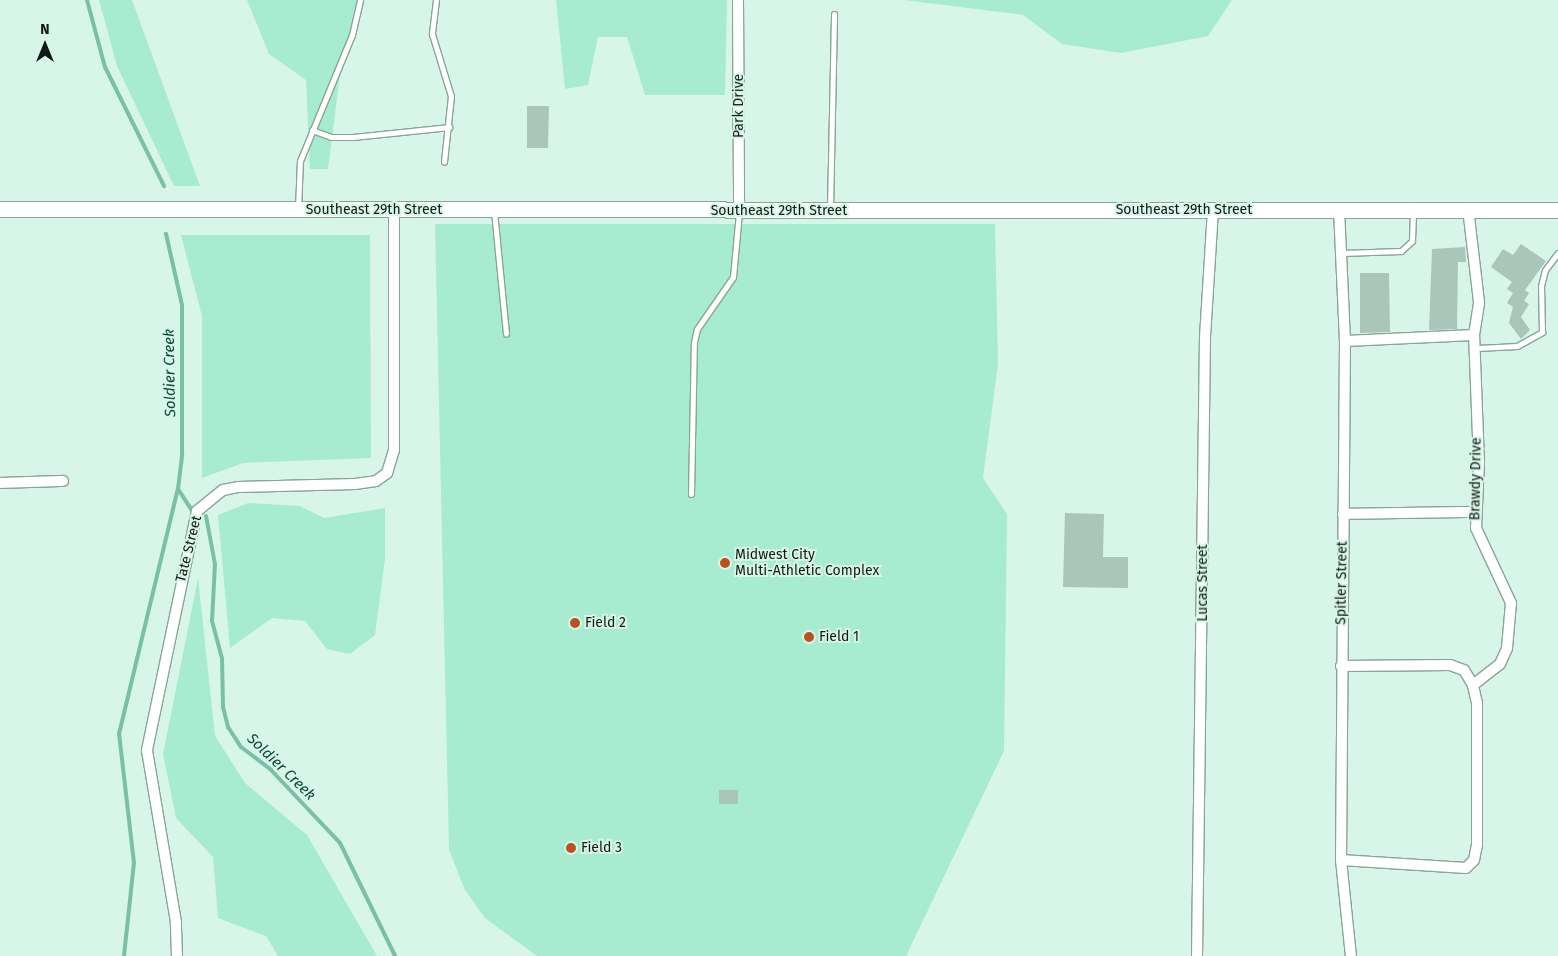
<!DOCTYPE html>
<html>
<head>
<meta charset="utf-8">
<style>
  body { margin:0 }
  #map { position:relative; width:1558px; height:956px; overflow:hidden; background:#d8f5e9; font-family:"Fira Sans",sans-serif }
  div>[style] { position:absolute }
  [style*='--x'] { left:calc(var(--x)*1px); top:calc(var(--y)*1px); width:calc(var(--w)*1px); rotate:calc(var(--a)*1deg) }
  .green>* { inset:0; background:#a7ecd1 }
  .stream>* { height:4px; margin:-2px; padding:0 2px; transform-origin:2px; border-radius:2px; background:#79c1a6 }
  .building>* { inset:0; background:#aac6ba }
  .roads { filter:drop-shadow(1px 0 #89a499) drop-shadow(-1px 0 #89a499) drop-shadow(0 1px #89a499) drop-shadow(0 -1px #89a499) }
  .service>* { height:5px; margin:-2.5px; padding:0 2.5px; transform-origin:2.5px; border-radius:2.5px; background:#fff }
  .minor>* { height:10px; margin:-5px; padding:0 5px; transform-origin:5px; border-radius:5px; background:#fff }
  .secondary>* { height:15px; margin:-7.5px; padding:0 7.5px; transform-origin:7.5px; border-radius:7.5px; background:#fff }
  .dots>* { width:14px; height:14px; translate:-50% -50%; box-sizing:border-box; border:2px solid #d8f5e9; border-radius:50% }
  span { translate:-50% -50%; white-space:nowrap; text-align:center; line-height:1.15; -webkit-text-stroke:4px #d8f5e9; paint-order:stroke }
  .street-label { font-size:14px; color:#0f1915 }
  .poi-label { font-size:14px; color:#0f1915 }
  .left { translate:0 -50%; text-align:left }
  .water-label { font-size:15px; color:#0b4937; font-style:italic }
  .north { position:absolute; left:20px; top:20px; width:50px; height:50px; -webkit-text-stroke:4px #d8f5e9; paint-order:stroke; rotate:0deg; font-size:14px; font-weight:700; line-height:20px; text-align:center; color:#0f1915 }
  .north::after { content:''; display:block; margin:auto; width:18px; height:22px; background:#0f1915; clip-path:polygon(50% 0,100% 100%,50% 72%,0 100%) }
</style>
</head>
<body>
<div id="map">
  <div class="green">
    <div style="clip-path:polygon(99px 0,132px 0,200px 186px,174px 186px,117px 66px)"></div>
    <div style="clip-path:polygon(247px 0,360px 0,341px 67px,328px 169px,310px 169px,306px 80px,269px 54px)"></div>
    <div style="clip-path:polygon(556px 0,727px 0,725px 95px,645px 95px,627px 37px,598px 37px,588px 85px,565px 89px)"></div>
    <div style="clip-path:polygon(904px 0,1232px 0,1208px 36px,1121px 53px,1062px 44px,1023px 15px)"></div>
    <div style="clip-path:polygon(435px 224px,995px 224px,998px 364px,983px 478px,1007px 514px,1004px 751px,906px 956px,537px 956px,485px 918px,465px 890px,449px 850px)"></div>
    <div style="clip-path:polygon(181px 235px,370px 235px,371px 458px,243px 463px,202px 478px,202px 316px)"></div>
    <div style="clip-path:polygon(248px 503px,300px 506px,324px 518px,385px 508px,385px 559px,375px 635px,350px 654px,327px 649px,305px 621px,272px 618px,230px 648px,218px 515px)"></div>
    <div style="clip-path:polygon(198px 578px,215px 736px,245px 783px,307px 835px,377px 956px,278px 956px,266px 936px,218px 918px,213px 857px,176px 818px,163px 754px)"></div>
  </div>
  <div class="stream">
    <div style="--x:87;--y:0;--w:69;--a:75"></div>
    <div style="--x:105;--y:67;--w:133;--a:63.6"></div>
    <div style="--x:178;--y:489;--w:24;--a:57"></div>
    <div style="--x:206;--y:516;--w:49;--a:79.4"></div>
    <div style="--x:215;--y:564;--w:57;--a:93"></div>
    <div style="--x:212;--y:621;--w:38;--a:75"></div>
    <div style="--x:222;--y:658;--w:49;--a:88.8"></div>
    <div style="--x:223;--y:707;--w:21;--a:76"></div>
    <div style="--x:228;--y:727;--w:24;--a:57"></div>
    <div style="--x:241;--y:747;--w:38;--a:37"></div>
    <div style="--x:271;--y:770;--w:100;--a:46.6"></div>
    <div style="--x:340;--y:843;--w:126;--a:64"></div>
    <div style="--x:124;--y:956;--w:94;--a:-83.9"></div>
    <div style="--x:134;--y:863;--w:130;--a:-96.6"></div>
    <div style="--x:119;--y:734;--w:252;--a:-76.5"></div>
    <div style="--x:178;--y:489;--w:35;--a:-83"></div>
    <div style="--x:182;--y:454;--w:149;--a:-90"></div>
    <div style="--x:182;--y:305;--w:73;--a:-102.7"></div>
  </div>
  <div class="building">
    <div style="clip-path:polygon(527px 106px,549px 106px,548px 148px,527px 148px)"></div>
    <div style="clip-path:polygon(1521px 244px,1546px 261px,1525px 290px,1529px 293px,1524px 301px,1529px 304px,1521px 317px,1530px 330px,1521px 339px,1509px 323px,1513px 307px,1507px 303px,1513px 293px,1507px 289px,1512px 282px,1491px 267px,1503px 249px,1513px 255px)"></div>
    <div style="clip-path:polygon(1465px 247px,1466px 262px,1458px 262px,1457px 329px,1429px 330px,1432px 249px)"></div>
    <div style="clip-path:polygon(1360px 273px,1389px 273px,1390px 332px,1360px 333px)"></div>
    <div style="clip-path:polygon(1065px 513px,1104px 514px,1103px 557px,1128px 557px,1128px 588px,1063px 587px)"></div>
    <div style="clip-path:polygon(719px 790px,738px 790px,738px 804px,719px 804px)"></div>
  </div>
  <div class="roads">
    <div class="service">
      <div style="--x:436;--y:0;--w:34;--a:97"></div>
      <div style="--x:432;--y:34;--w:65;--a:73"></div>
      <div style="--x:451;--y:96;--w:66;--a:96.1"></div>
      <div style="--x:312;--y:130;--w:20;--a:20"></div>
      <div style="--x:331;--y:137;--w:22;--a:0"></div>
      <div style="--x:353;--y:137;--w:97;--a:-5.9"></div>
      <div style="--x:298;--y:208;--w:47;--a:-87.6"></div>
      <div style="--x:300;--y:161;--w:136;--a:-67.6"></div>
      <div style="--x:352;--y:35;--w:36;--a:-77"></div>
      <div style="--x:830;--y:208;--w:194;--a:-88.8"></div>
      <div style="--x:494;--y:211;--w:123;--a:84.4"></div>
      <div style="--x:1341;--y:253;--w:60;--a:-1.9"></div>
      <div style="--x:1401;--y:251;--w:15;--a:-42"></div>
      <div style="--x:1412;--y:241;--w:29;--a:-88"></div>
      <div style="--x:1477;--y:348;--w:40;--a:-2.9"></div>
      <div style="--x:1517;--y:346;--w:29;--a:-29"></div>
      <div style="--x:1542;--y:332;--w:46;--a:-91.2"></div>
      <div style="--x:1541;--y:286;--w:16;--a:-76"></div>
      <div style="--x:1545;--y:270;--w:21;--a:-53"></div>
      <div style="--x:691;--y:494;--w:152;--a:-88.9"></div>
      <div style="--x:694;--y:342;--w:13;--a:-77"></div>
      <div style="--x:697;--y:329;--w:63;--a:-55.3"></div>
      <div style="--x:733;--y:277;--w:65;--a:-84.7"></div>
    </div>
    <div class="minor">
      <div style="--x:738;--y:0;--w:211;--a:89.7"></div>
      <div style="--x:1339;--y:209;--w:132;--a:87.4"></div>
      <div style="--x:1345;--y:341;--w:519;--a:90.44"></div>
      <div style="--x:1341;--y:860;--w:97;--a:84.1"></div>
      <div style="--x:1345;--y:341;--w:129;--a:-2.7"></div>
      <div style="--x:0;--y:483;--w:63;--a:-1.8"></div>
      <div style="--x:1343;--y:514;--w:132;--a:-0.9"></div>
      <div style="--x:1341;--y:666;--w:109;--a:-0.5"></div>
      <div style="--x:1450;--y:665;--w:15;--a:20"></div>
      <div style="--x:1464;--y:670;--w:17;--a:59"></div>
      <div style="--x:1341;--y:860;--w:125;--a:3.7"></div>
      <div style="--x:1466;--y:868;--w:11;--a:-45"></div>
      <div style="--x:1474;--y:860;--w:15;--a:-79"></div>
      <div style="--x:1477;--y:845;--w:142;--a:-90"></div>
      <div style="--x:1477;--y:703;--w:18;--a:-103"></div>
      <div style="--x:1473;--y:685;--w:34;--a:-38"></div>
      <div style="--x:1500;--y:664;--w:17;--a:-66"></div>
      <div style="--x:1507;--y:648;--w:45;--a:-84.9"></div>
      <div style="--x:1511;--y:603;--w:83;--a:-115"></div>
      <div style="--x:1476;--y:528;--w:65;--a:-87.4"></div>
      <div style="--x:1479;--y:463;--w:128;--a:-92.2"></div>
      <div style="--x:1474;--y:335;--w:33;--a:-81"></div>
      <div style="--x:1479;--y:302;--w:94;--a:-96.7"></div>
      <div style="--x:177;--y:956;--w:34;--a:-92"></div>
      <div style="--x:176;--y:922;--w:174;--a:-99.6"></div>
      <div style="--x:147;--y:750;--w:244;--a:-78.2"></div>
      <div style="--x:197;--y:511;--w:33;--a:-39"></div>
      <div style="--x:223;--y:490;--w:16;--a:-11"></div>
      <div style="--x:239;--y:487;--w:116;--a:-1.5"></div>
      <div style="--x:355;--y:484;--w:21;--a:-8"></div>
      <div style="--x:376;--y:481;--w:14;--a:-36"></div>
      <div style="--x:387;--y:473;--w:24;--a:-73"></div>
      <div style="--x:394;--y:450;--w:240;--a:-90"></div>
      <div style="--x:1197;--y:956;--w:619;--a:-89.26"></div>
      <div style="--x:1205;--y:337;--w:127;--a:-86.4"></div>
    </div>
    <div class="secondary">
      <div style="--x:0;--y:209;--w:1558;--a:0.04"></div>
    </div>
  </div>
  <div class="dots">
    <div style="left:725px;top:563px;background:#b7541e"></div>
    <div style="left:575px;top:623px;background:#b7541e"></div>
    <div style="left:809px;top:637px;background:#b7541e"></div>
    <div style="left:571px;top:848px;background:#b7541e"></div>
  </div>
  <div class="street-label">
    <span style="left:739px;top:106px;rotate:-90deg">Park Drive</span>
    <span style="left:374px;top:210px">Southeast 29th Street</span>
    <span style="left:1184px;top:210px">Southeast 29th Street</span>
    <span style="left:779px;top:211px">Southeast 29th Street</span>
    <span style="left:1476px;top:479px;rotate:-89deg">Brawdy Drive</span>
    <span style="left:189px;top:549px;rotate:-76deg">Tate Street</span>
    <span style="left:1203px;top:583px;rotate:-90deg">Lucas Street</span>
    <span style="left:1342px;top:583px;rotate:-89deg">Spitler Street</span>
  </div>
  <div class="poi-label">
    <span class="left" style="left:735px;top:563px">Midwest City<br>Multi-Athletic Complex</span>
    <span class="left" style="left:585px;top:623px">Field 2</span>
    <span class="left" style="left:819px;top:637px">Field 1</span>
    <span class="left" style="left:581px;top:848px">Field 3</span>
  </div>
  <div class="water-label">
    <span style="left:170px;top:373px;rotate:-91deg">Soldier Creek</span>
    <span style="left:281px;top:767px;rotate:44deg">Soldier Creek</span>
  </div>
  <div class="north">N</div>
</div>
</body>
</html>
